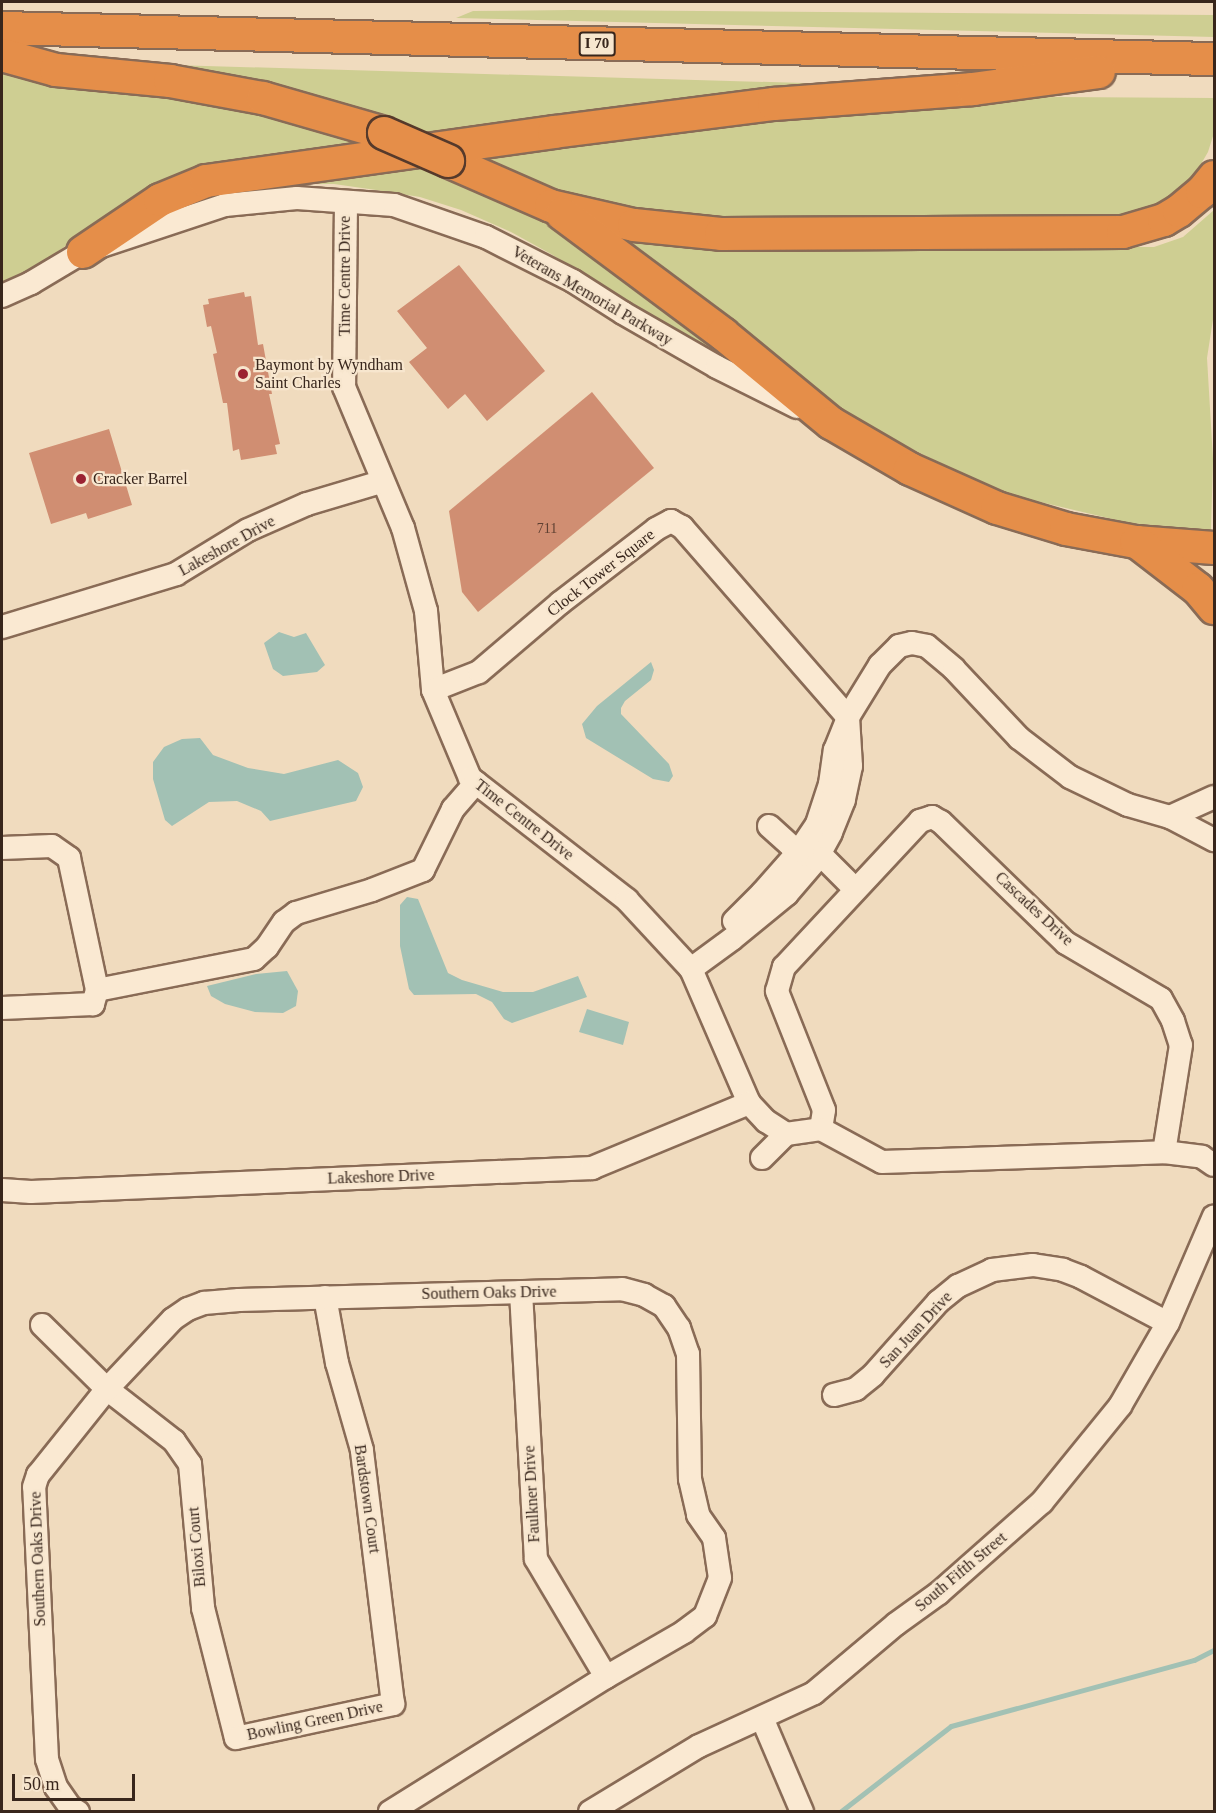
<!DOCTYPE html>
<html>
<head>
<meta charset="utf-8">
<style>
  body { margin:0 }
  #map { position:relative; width:1216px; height:1813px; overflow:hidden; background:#f0dbbe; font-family:"Times New Roman",serif }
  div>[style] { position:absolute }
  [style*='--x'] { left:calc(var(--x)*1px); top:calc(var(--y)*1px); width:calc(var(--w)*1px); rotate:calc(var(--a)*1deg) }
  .green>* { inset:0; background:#cece92 }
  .water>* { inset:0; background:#a2c1b4 }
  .stream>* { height:5px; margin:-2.5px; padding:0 2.5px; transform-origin:2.5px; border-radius:2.5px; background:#a2c1b4 }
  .building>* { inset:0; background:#d08e72 }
  .roads { filter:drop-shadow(2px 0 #896b56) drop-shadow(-2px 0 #896b56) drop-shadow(0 2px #896b56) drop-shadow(0 -2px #896b56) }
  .minor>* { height:22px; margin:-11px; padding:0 11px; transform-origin:11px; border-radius:11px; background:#fae9d2 }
  .highway>* { height:32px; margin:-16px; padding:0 16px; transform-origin:16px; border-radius:16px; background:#e58e49 }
  .bridges { filter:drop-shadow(2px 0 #563a2b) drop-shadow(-2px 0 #563a2b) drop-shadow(0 2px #563a2b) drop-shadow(0 -2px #563a2b) }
  .highway-bridge>* { height:32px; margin:-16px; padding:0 16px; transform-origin:16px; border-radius:16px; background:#e58e49 }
  .dots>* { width:16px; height:16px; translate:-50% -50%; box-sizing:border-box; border:3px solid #f7e6ce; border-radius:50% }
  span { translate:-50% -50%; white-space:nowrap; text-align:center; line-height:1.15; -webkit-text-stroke:4.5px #f7e6ce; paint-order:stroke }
  .number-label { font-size:14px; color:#5e4032 }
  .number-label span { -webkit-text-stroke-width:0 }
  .shield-label span { padding:2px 4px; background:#f7e6ce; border:2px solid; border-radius:4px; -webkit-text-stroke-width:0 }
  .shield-label { font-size:15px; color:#38261c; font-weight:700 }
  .street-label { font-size:16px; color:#38261c }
  .poi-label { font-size:16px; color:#38261c }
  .left { translate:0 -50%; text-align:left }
  .frame { position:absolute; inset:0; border:3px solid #38261c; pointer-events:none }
  .scale { position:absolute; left:12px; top:1774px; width:123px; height:27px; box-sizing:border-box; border:3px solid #38261c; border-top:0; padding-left:8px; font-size:18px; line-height:21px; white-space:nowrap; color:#38261c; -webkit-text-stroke:4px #f7e6ce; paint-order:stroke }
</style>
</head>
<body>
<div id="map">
  <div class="green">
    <div style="clip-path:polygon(572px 10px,1214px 15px,1214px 37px,456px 18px,473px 11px)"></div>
    <div style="clip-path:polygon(172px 65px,872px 85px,423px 138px,173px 71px)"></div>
    <div style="clip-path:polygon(2px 70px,154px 87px,382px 142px,154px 187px,124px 204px,43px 262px,2px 284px)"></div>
    <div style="clip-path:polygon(1057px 97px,1214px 98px,1214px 133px,1208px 152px,1194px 176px,1174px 195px,1142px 213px,1116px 218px,883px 217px,802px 223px,647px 215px,537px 186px,479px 157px,625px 134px,926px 101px)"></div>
    <div style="clip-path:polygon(426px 161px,490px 190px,553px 225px,735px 361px,732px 365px,551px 254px,511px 232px,461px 210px,420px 197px,376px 190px,334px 184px,300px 184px,299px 178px)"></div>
    <div style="clip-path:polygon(1214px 210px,1214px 313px,1207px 358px,1213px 459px,1211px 530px,1129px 523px,994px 491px,848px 416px,784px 375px,595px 228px,1096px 247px,1154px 247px,1183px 237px)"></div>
  </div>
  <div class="water">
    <div style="clip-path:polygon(279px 632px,294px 637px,306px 633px,325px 665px,317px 672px,283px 676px,273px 669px,264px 643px)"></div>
    <div style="clip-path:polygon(651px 662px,654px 670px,651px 680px,625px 701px,621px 708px,621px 714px,669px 764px,673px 776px,669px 782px,653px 779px,586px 738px,582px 724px,597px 706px)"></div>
    <div style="clip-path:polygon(200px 738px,213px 755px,248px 768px,284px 774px,338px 760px,358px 773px,363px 787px,356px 801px,270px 821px,261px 811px,237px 801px,209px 802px,172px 826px,165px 820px,153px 779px,153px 762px,164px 747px,182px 739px)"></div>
    <div style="clip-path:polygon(407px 897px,418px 899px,448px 973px,462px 980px,503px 992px,533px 992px,578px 976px,587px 997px,512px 1023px,504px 1019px,492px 1002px,476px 994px,414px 995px,409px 989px,400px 946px,400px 905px)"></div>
    <div style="clip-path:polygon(287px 971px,298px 991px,296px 1006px,283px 1013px,255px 1012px,225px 1004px,211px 996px,207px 986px,256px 974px)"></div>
    <div style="clip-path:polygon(587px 1009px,629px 1022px,623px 1045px,579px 1032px)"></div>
  </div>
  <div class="stream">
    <div style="--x:840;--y:1812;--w:140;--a:-37.8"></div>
    <div style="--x:951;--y:1726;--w:252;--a:-15.2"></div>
    <div style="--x:1194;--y:1660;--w:22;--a:-27"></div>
  </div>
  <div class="building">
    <div style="clip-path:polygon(459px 265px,545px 371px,487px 421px,465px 394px,448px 409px,409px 362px,427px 348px,397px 311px)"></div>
    <div style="clip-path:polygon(244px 292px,245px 297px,251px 296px,258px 345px,263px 344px,272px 394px,269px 394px,280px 444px,275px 445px,277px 454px,241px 460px,239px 449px,233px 451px,227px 403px,223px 403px,213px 354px,217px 353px,211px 326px,207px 327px,203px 305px,209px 304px,208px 299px)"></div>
    <div style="clip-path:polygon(592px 392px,654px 468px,478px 612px,462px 592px,449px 511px)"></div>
    <div style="clip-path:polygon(109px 429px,132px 505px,88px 519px,86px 513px,51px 524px,29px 453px)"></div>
  </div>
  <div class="roads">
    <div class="minor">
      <div style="--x:346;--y:202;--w:185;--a:90.6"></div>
      <div style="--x:344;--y:387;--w:153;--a:67.3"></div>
      <div style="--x:403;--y:528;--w:86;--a:74.5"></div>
      <div style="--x:426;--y:611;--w:79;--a:84.9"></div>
      <div style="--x:433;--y:690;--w:95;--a:67.2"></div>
      <div style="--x:470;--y:778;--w:199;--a:37.8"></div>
      <div style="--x:627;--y:900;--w:94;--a:47.2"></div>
      <div style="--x:691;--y:969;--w:146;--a:66.6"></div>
      <div style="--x:749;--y:1103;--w:25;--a:47"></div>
      <div style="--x:766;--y:1121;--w:24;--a:33"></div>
      <div style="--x:2;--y:296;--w:32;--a:-24"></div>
      <div style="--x:31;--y:283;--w:61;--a:-30.8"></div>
      <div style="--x:83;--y:252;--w:150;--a:-18.3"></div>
      <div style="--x:225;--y:205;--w:72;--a:-5.6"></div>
      <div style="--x:297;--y:198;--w:97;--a:4.1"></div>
      <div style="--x:394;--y:205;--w:97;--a:19.2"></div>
      <div style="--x:486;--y:237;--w:97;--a:26.8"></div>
      <div style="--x:573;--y:281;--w:59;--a:32.6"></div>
      <div style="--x:623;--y:313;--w:108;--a:29.9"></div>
      <div style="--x:717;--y:367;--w:89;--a:26.6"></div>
      <div style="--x:2;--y:627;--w:182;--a:-16.9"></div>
      <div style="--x:176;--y:574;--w:84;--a:-31.4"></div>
      <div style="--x:248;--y:530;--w:64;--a:-23.8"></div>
      <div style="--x:307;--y:504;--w:77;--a:-16.6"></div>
      <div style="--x:433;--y:690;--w:49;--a:-21.4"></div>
      <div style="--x:479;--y:672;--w:106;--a:-40.4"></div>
      <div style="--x:560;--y:603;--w:121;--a:-37.6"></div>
      <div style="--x:656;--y:529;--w:17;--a:-28"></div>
      <div style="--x:671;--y:521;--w:13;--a:29"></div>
      <div style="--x:682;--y:527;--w:252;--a:48.9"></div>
      <div style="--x:848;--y:717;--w:49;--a:86.5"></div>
      <div style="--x:851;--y:766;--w:35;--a:102"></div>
      <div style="--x:844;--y:800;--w:35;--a:112"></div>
      <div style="--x:831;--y:833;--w:31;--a:119"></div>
      <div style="--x:816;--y:860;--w:45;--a:130.5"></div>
      <div style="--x:787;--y:894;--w:71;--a:140.7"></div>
      <div style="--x:732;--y:939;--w:51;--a:143.8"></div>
      <div style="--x:1170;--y:817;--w:48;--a:-24.4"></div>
      <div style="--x:769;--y:826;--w:30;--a:42"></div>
      <div style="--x:791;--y:846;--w:29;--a:29"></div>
      <div style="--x:816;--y:860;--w:8;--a:-14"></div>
      <div style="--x:824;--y:858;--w:44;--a:45"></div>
      <div style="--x:2;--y:848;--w:50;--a:-2.3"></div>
      <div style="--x:52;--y:846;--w:21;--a:35"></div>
      <div style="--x:69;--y:858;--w:135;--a:78"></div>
      <div style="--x:97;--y:990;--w:15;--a:106"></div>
      <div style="--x:93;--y:1004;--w:91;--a:177.5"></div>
      <div style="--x:734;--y:921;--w:40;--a:-45"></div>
      <div style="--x:762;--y:893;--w:56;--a:-48.6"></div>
      <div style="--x:799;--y:851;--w:32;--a:-56"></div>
      <div style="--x:817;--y:824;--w:42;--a:-72"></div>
      <div style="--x:830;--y:784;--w:34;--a:-82"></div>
      <div style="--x:835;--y:750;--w:35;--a:-68"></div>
      <div style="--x:848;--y:717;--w:61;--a:-58.4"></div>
      <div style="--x:880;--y:665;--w:27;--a:-45"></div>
      <div style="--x:899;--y:646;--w:13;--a:-13"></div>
      <div style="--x:912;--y:643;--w:15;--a:11"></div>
      <div style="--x:927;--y:646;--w:35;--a:40"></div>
      <div style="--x:954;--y:669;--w:95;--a:46.7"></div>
      <div style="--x:1019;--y:738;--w:64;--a:37.4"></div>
      <div style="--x:1070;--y:777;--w:64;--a:25.8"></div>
      <div style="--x:1128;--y:805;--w:44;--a:15.9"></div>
      <div style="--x:1170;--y:817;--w:50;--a:27.6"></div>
      <div style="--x:97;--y:990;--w:160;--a:-11.2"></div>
      <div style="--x:254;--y:959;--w:18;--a:-43"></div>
      <div style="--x:267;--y:947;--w:30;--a:-56"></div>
      <div style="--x:284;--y:922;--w:15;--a:-37"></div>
      <div style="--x:296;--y:913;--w:79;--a:-16.8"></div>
      <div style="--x:372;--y:890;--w:55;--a:-21.4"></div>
      <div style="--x:423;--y:870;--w:68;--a:-63.8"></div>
      <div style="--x:453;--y:809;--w:35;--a:-49"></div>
      <div style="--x:821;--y:1129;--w:19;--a:-81"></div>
      <div style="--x:824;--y:1110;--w:128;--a:-111.6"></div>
      <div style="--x:777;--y:991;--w:25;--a:-74"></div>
      <div style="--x:784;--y:967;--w:200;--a:-47"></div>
      <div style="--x:920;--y:821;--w:13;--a:-18"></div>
      <div style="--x:932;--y:817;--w:10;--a:29"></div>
      <div style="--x:941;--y:822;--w:174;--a:44.1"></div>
      <div style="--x:1066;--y:943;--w:110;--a:30.5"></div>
      <div style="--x:1161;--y:999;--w:25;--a:61"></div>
      <div style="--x:1173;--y:1021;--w:25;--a:72"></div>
      <div style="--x:1181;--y:1045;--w:108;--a:99"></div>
      <div style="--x:786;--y:1134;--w:35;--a:-8"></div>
      <div style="--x:821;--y:1129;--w:69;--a:28.4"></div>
      <div style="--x:882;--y:1162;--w:282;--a:-2"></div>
      <div style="--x:1164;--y:1152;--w:38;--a:7"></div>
      <div style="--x:1202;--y:1157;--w:14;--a:34"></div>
      <div style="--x:762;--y:1158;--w:34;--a:-45"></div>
      <div style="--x:2;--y:1190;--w:29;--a:4"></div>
      <div style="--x:31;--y:1192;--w:562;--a:-2.45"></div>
      <div style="--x:592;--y:1168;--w:170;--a:-22.5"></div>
      <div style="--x:521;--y:1292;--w:267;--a:86.8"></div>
      <div style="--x:536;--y:1559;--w:137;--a:59.3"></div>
      <div style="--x:42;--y:1325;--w:91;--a:44.6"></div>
      <div style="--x:107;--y:1389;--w:85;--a:37.8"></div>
      <div style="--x:174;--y:1441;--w:28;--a:55"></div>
      <div style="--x:190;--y:1464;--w:145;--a:84.8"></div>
      <div style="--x:203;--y:1608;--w:134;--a:75.8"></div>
      <div style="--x:236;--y:1738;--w:161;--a:-12.2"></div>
      <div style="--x:393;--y:1704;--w:256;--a:-97"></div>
      <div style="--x:362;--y:1450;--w:91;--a:-106"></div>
      <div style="--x:337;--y:1363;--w:67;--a:-100.3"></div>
      <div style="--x:834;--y:1395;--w:23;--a:-15"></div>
      <div style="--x:856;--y:1389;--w:22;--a:-39"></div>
      <div style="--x:873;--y:1375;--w:98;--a:-48.3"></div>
      <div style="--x:938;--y:1302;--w:26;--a:-39"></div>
      <div style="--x:958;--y:1286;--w:38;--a:-25"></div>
      <div style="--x:992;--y:1270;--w:41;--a:-7"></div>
      <div style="--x:1033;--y:1265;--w:30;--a:9"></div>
      <div style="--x:1063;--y:1270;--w:19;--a:21"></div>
      <div style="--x:1081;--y:1277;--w:98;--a:27.9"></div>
      <div style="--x:762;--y:1718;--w:102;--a:66.9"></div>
      <div style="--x:78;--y:1812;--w:9;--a:-148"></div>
      <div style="--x:70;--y:1807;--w:24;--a:-125"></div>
      <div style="--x:56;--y:1787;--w:29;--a:-108"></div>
      <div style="--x:47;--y:1759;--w:272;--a:-92.7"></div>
      <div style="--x:34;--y:1487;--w:13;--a:-72"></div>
      <div style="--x:38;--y:1475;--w:110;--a:-51.3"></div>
      <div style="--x:107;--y:1389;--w:96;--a:-46.7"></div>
      <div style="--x:173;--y:1319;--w:18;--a:-34"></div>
      <div style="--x:188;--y:1309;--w:17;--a:-21"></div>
      <div style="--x:204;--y:1303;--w:35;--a:-5"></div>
      <div style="--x:239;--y:1300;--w:383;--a:-1.6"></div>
      <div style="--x:622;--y:1289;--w:23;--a:15"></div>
      <div style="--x:644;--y:1295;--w:23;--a:29"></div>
      <div style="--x:664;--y:1306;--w:27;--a:56"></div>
      <div style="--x:679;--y:1328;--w:28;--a:71"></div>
      <div style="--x:688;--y:1354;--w:125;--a:89.1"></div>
      <div style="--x:690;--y:1479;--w:37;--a:77"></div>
      <div style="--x:698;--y:1515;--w:28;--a:55"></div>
      <div style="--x:714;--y:1538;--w:40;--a:81.5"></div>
      <div style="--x:720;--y:1578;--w:41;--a:111.5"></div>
      <div style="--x:705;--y:1616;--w:26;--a:143"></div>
      <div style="--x:684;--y:1632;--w:90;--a:150"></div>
      <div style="--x:606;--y:1677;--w:255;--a:148"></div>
      <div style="--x:590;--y:1812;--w:127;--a:-31.2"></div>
      <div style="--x:699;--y:1746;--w:127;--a:-24.7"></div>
      <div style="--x:814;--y:1693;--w:107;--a:-40.1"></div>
      <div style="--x:896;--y:1624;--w:53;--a:-35.8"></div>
      <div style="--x:939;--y:1593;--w:137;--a:-41.5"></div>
      <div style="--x:1042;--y:1502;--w:124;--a:-50.9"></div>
      <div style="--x:1120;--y:1406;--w:96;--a:-60"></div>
      <div style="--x:1168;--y:1323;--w:116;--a:-66.7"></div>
    </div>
    <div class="highway">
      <div style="--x:2;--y:28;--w:1212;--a:1.47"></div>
      <div style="--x:2;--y:55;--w:56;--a:15.5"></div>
      <div style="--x:56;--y:70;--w:115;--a:5.5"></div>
      <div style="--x:170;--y:81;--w:95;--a:10.4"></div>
      <div style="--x:263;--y:98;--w:126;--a:16.1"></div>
      <div style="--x:448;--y:161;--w:112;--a:23.6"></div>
      <div style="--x:551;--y:206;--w:85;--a:12.9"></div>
      <div style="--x:634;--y:225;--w:87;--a:5.9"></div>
      <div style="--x:721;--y:234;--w:402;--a:-0.3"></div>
      <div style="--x:1123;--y:232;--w:43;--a:-16.3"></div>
      <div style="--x:1164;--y:220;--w:17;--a:-31"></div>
      <div style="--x:1179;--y:211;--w:30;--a:-40"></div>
      <div style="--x:1202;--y:192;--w:19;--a:-51"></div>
      <div style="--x:562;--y:214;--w:201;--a:36.7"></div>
      <div style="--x:723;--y:334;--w:140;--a:39.5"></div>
      <div style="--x:831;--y:423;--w:91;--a:30.2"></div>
      <div style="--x:910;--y:469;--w:95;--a:24.1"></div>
      <div style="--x:997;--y:508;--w:72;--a:16.9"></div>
      <div style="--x:1066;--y:529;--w:71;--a:10.5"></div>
      <div style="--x:1136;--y:542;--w:78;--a:4.4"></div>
      <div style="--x:83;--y:252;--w:93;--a:-34"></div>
      <div style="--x:160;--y:200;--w:50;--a:-22.4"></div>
      <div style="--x:206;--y:181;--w:351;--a:-8"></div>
      <div style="--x:554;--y:132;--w:222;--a:-7.3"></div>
      <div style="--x:774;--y:104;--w:200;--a:-4.3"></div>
      <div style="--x:973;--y:89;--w:127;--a:-7.7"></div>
      <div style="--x:1137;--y:542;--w:77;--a:37.6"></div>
      <div style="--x:1198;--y:589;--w:25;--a:50"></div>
    </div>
  </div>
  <div class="bridges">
    <div class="highway-bridge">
      <div style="--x:384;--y:133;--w:70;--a:23.6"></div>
    </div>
  </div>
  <div class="dots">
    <div style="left:243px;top:374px;background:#9b2332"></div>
    <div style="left:81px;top:479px;background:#9b2332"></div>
  </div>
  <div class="number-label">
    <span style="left:547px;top:529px">711</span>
  </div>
  <div class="shield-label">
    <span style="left:597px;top:44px">I 70</span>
  </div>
  <div class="street-label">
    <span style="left:345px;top:276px;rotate:-90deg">Time Centre Drive</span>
    <span style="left:592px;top:296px;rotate:30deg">Veterans Memorial Parkway</span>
    <span style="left:227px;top:546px;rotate:-29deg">Lakeshore Drive</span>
    <span style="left:601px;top:573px;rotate:-38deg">Clock Tower Square</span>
    <span style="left:524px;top:820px;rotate:38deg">Time Centre Drive</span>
    <span style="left:1034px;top:909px;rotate:43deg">Cascades Drive</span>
    <span style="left:381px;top:1177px;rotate:-2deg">Lakeshore Drive</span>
    <span style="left:489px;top:1293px;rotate:-1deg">Southern Oaks Drive</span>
    <span style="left:916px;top:1330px;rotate:-47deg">San Juan Drive</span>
    <span style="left:532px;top:1494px;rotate:-93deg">Faulkner Drive</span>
    <span style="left:367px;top:1499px;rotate:82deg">Bardstown Court</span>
    <span style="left:197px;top:1547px;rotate:-95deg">Biloxi Court</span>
    <span style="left:38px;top:1559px;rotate:-92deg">Southern Oaks Drive</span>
    <span style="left:961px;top:1572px;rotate:-40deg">South Fifth Street</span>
    <span style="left:315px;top:1721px;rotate:-12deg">Bowling Green Drive</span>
  </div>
  <div class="poi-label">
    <span class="left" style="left:255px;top:374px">Baymont by Wyndham<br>Saint Charles</span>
    <span class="left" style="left:93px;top:479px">Cracker Barrel</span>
  </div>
  <div class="frame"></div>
  <div class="scale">50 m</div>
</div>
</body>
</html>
